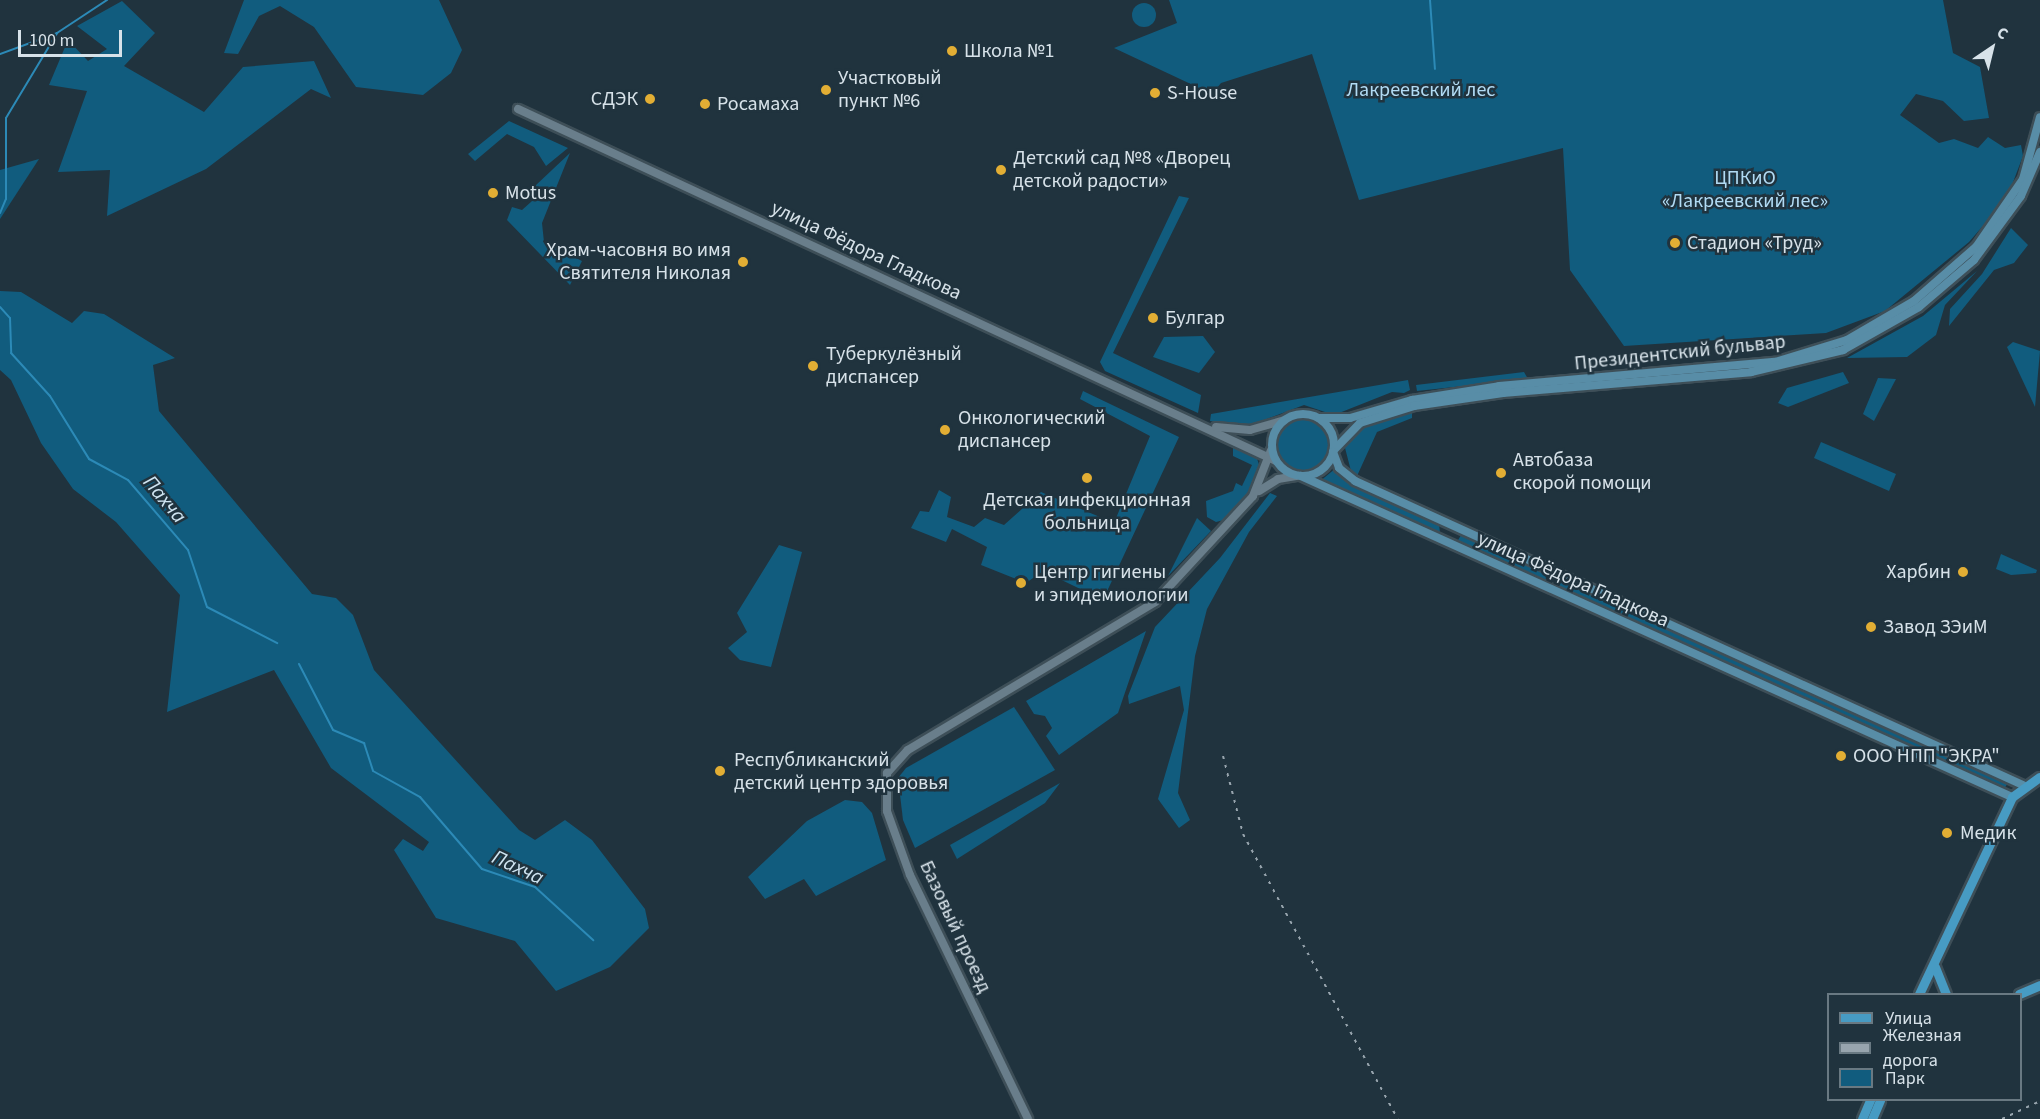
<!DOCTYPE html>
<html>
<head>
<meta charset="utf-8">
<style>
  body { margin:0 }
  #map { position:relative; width:2040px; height:1119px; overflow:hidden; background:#20333e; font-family:"Source Sans 3",sans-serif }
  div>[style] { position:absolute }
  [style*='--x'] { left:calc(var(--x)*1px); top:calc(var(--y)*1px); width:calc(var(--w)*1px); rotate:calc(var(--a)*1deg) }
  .green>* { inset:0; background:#115c7e }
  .round { border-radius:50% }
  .stream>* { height:2px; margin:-1px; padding:0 1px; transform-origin:1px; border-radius:1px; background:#2c8ab7 }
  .roads { filter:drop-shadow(2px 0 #3e4f58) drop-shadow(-2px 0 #3e4f58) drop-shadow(0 2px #3e4f58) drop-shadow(0 -2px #3e4f58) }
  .tertiary>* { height:8px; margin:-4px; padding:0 4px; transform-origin:4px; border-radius:4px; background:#697e8b }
  .secondary>* { height:8px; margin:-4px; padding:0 4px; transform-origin:4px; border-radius:4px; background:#588da7 }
  .secondary>.ring { margin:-4px; padding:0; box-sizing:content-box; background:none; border:8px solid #588da7; border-radius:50% }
  .primary>* { height:9px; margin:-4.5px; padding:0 4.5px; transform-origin:4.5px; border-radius:4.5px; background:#479bc3 }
  .rail>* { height:2px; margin-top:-1px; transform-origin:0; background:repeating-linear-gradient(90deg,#98a5ae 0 3px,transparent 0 9px) }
  .dots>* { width:16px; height:16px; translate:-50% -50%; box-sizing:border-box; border:3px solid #20333e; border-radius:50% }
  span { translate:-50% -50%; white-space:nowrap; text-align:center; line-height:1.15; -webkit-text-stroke:5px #20333e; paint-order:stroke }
  .poi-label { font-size:20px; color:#d7e2e9 }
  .left { translate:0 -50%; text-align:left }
  .right { translate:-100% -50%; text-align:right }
  .park-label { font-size:20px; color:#b1dbf4 }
  .street-label { font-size:20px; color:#d7e2e9 }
  .water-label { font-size:21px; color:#d0e5f2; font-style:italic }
  .legend { position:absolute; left:1827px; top:993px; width:195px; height:108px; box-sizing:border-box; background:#20333e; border:2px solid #697982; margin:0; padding:8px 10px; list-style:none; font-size:18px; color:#d7e2e9 }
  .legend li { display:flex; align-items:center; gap:12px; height:30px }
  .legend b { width:30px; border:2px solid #697982 }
  .north { position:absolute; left:1962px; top:18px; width:60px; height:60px; -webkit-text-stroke:4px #20333e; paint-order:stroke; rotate:35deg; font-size:16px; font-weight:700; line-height:24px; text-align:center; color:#d7e2e9 }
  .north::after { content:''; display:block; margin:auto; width:21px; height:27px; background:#d7e2e9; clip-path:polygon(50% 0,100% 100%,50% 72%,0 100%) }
  .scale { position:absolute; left:18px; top:30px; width:104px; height:27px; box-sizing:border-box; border:3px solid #d7e2e9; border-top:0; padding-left:8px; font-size:18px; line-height:21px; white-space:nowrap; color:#d7e2e9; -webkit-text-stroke:4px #20333e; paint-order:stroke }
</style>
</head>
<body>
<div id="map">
  <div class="green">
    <div style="clip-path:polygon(244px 0,439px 0,462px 50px,451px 73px,423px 95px,356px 87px,314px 27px,280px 6px,259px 16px,238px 54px,224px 53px)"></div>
    <div style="clip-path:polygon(1169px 0,1943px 0,1953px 53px,1980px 67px,1989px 118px,1964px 121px,1943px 101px,1916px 94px,1900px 115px,1939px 143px,1954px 139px,1978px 148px,1988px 137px,2005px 148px,2021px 145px,2023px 156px,2007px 198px,1969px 242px,1885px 311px,1826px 333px,1624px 346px,1570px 270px,1563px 148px,1359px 200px,1312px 54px,1221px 83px,1212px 94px,1114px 48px,1177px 23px)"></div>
    <div style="clip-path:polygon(122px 1px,155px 33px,124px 66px,204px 112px,243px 67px,314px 61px,331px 98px,311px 89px,206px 169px,107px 216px,110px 170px,58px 172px,87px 91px,49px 85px,68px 40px,88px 61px,107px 49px,77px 26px)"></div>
    <div class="round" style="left:1132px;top:3px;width:24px;height:24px"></div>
    <div style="clip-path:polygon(509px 121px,568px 148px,546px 166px,534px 147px,507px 134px,475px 161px,468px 154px)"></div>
    <div style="clip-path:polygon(570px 153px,542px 223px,544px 242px,582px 261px,570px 285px,507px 220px,512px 207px,522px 210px,541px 193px,535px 186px)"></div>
    <div style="clip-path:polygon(39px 159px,0 219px,0 170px)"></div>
    <div style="clip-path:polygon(1179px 196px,1189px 198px,1113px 353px,1201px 395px,1198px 413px,1105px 371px,1100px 362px)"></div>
    <div style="clip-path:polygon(2011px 228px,2028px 245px,2014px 263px,1994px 270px,1949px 326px,1950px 309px,1982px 274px)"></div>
    <div style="clip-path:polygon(1977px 271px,1945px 305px,1936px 335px,1907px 357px,1847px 358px,1923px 316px)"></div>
    <div style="clip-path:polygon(0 291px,21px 292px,72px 323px,84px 311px,104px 314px,175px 358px,153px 365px,159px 411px,312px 594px,336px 598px,353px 615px,374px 670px,519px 830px,535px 840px,565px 820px,592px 840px,645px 909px,649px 928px,610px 967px,556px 991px,515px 941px,436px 918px,394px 850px,403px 839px,423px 851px,429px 842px,331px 768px,274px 670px,167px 712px,180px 595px,116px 522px,73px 489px,41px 443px,11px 380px,0 370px)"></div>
    <div style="clip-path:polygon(1203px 336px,1215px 352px,1199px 373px,1153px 357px,1164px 337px)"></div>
    <div style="clip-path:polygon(2013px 342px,2040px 351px,2035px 407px,2007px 347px)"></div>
    <div style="clip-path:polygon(1524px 372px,1528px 379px,1417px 391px,1416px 385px)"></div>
    <div style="clip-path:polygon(1843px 372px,1849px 383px,1788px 407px,1778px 403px,1787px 388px)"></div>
    <div style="clip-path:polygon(1878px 378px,1896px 379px,1874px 421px,1863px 414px)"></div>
    <div style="clip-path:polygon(1408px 380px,1410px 390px,1404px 393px,1392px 392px,1334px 415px,1304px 405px,1251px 425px,1210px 421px,1211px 414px)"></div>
    <div style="clip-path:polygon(1083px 391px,1179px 437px,1103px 600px,1043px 571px,1026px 583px,981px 565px,987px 547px,952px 529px,946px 542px,911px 528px,920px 511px,929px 512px,939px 490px,951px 497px,947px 517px,974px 527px,985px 518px,1004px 525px,1041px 492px,1114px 523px,1150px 436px,1080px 399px)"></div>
    <div style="clip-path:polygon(1412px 410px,1412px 418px,1377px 432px,1357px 476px,1351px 471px,1344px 444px,1364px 424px)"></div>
    <div class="round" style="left:1277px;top:419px;width:52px;height:52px"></div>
    <div style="clip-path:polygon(1821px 442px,1896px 474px,1889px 491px,1814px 458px)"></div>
    <div style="clip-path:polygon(1233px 446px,1255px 453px,1261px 470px,1251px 490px,1224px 520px,1216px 522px,1207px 517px,1206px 501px,1233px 491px,1236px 483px,1242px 486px,1252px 465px,1233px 456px)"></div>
    <div style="clip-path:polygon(1336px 468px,1353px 486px,1439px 524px,1440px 533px,1319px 482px)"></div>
    <div style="clip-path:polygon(1270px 493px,1277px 496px,1249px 532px,1207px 609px,1195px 656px,1178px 793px,1190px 820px,1179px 828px,1158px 799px,1184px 710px,1180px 686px,1129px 704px,1128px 696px,1155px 627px,1220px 558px)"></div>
    <div style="clip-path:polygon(1197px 518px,1211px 531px,1168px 576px)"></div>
    <div style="clip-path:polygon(1461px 535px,1545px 571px,1546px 580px,1457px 542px)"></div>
    <div style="clip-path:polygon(779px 545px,802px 552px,771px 667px,740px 660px,728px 648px,747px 632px,737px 613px)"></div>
    <div style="clip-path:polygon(2001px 554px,2037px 570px,2036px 573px,2011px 575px,1996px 569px)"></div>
    <div style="clip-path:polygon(1559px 579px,1563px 579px,2008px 783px,2004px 789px,1556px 589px)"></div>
    <div style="clip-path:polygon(1146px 631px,1118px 713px,1059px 755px,1046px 736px,1052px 728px,1045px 716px,1034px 714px,1026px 701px)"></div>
    <div style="clip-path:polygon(1014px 707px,1055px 770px,915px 848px,903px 820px,898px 778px,906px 768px)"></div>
    <div style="clip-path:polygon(1060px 783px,1045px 803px,957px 859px,950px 845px)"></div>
    <div style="clip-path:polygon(845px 800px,862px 802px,872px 813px,886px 860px,816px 896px,804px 879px,765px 899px,748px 877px,807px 821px)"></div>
  </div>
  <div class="stream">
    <div style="--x:1430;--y:0;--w:69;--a:85.9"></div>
    <div style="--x:0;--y:54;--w:61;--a:-20.2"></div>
    <div style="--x:57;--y:33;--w:60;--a:-33.4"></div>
    <div style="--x:0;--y:213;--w:15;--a:-67"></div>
    <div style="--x:6;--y:199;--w:81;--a:-90"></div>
    <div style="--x:6;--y:118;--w:99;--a:-59"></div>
    <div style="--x:0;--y:307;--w:15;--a:48"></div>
    <div style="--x:10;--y:318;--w:35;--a:88"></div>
    <div style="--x:11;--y:353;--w:58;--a:47.8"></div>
    <div style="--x:50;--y:396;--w:74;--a:58.2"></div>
    <div style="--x:89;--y:459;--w:44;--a:28.3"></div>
    <div style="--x:128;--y:480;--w:92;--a:49.4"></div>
    <div style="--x:188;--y:550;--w:60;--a:71.6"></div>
    <div style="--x:207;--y:607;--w:79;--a:27.2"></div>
    <div style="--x:299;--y:664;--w:74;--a:62.7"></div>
    <div style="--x:333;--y:730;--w:34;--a:23"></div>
    <div style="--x:364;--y:743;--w:29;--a:72"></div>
    <div style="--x:373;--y:771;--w:54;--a:29"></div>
    <div style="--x:420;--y:797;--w:95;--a:49.3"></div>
    <div style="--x:482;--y:869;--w:56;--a:18.8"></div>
    <div style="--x:535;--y:887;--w:79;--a:42.4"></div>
  </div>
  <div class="roads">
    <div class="tertiary">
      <div style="--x:518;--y:109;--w:836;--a:24.91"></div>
      <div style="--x:1216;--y:427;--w:34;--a:5"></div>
      <div style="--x:1250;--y:430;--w:35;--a:-16"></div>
      <div style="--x:1259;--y:491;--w:22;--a:-32"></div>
      <div style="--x:1278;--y:479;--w:20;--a:-9"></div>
      <div style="--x:1028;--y:1119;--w:271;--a:-115.8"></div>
      <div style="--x:910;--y:875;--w:68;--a:-109.8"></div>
      <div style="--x:887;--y:811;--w:38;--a:-90"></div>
      <div style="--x:887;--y:773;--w:31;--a:-48"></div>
      <div style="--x:908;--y:750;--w:288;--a:-30.9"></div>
      <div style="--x:1155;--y:602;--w:144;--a:-47.2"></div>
      <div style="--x:1253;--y:496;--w:49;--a:-68.6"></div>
    </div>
    <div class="secondary">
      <div class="ring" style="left:1272px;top:414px;width:54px;height:54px"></div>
      <div style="--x:1319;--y:418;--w:31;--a:0"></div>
      <div style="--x:1350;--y:418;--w:65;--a:-16.2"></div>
      <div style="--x:1412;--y:400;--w:88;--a:-9.1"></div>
      <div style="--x:1499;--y:386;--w:277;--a:-5"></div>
      <div style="--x:1775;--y:362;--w:75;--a:-17"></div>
      <div style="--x:1847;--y:340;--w:78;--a:-30.2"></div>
      <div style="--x:1914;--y:301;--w:82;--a:-41.1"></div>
      <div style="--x:1976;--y:247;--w:83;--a:-55.3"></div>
      <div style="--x:2023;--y:179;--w:64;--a:-74.7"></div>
      <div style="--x:1334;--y:450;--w:37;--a:-46"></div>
      <div style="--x:1360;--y:423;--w:57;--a:-17.5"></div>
      <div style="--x:1414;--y:406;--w:90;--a:-8.3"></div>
      <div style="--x:1503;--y:393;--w:249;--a:-4.8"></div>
      <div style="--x:1751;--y:372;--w:95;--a:-13.4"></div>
      <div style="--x:1843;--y:350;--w:87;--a:-29.5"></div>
      <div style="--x:1919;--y:307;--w:72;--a:-40.5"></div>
      <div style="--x:1974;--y:260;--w:79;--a:-53.7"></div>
      <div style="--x:2021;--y:196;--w:48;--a:-66.6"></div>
      <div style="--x:1333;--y:452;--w:17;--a:69"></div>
      <div style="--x:1339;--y:468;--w:21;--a:39"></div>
      <div style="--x:1355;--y:481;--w:734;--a:24.47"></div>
      <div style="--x:1301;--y:476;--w:780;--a:24.3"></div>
    </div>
    <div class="primary">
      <div style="--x:1935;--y:967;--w:29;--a:68"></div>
      <div style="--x:1919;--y:994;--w:218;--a:-64.7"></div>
      <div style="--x:2012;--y:797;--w:34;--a:-36"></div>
      <div style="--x:2019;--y:994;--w:23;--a:-23"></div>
      <div style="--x:1862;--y:1119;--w:21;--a:-67"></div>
      <div style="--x:1872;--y:1119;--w:21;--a:-67"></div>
    </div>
  </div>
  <div class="rail">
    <div style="--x:1223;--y:756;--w:81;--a:75.6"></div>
    <div style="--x:1243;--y:834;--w:324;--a:61.5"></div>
    <div style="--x:2002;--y:1119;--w:42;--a:-25.3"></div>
  </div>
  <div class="dots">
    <div style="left:952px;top:51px;background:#e2ae34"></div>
    <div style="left:826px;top:90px;background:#e2ae34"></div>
    <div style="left:1155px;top:93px;background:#e2ae34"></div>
    <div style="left:650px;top:99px;background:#e2ae34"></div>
    <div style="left:705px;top:104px;background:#e2ae34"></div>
    <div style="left:1001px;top:170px;background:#e2ae34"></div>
    <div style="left:493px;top:193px;background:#e2ae34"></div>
    <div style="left:1675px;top:243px;background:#e2ae34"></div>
    <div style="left:743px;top:262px;background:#e2ae34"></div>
    <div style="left:1153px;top:318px;background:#e2ae34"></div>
    <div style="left:813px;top:366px;background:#e2ae34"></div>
    <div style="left:945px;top:430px;background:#e2ae34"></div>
    <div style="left:1501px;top:473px;background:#e2ae34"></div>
    <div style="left:1087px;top:478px;background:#e2ae34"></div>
    <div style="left:1963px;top:572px;background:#e2ae34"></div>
    <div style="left:1021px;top:583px;background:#e2ae34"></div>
    <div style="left:1871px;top:627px;background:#e2ae34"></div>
    <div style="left:1841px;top:756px;background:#e2ae34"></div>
    <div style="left:720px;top:771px;background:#e2ae34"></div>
    <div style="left:1947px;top:833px;background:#e2ae34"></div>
  </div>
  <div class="poi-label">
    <span class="left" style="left:964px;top:51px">Школа №1</span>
    <span class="left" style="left:838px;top:90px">Участковый<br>пункт №6</span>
    <span class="left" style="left:1167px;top:93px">S-House</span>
    <span class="right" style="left:638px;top:99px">СДЭК</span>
    <span class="left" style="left:717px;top:104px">Росамаха</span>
    <span class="left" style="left:1013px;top:170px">Детский сад №8 «Дворец<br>детской радости»</span>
    <span class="left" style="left:505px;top:193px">Motus</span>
    <span class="left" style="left:1687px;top:243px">Стадион «Труд»</span>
    <span class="right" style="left:731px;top:262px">Храм-часовня во имя<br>Святителя Николая</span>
    <span class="left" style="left:1165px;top:318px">Булгар</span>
    <span class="left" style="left:826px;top:366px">Туберкулёзный<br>диспансер</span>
    <span class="left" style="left:958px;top:430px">Онкологический<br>диспансер</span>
    <span class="left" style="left:1513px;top:472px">Автобаза<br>скорой помощи</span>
    <span style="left:1087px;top:512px">Детская инфекционная<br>больница</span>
    <span class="left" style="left:1034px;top:584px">Центр гигиены<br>и эпидемиологии</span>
    <span class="right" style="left:1951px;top:572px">Харбин</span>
    <span class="left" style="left:1883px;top:627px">Завод ЗЭиМ</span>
    <span class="left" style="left:1853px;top:756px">ООО НПП "ЭКРА"</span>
    <span class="left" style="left:734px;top:772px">Республиканский<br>детский центр здоровья</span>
    <span class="left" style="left:1960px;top:833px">Медик</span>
  </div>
  <div class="park-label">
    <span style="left:1421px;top:90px">Лакреевский лес</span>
    <span style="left:1745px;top:190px">ЦПКиО<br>«Лакреевский лес»</span>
  </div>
  <div class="street-label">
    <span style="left:866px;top:251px;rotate:25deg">улица Фёдора Гладкова</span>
    <span style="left:1680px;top:353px;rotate:-6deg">Президентский бульвар</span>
    <span style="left:1573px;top:580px;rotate:24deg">улица Фёдора Гладкова</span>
    <span style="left:955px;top:927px;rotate:65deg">Базовый проезд</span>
  </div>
  <div class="water-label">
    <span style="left:165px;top:499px;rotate:50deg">Пахча</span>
    <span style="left:518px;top:867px;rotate:25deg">Пахча</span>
  </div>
  <ul class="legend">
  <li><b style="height:8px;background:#479bc3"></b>Улица</li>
  <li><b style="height:8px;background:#98a5ae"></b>Железная дорога</li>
  <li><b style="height:16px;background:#115c7e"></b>Парк</li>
  </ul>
  <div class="north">С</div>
  <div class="scale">100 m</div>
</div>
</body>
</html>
